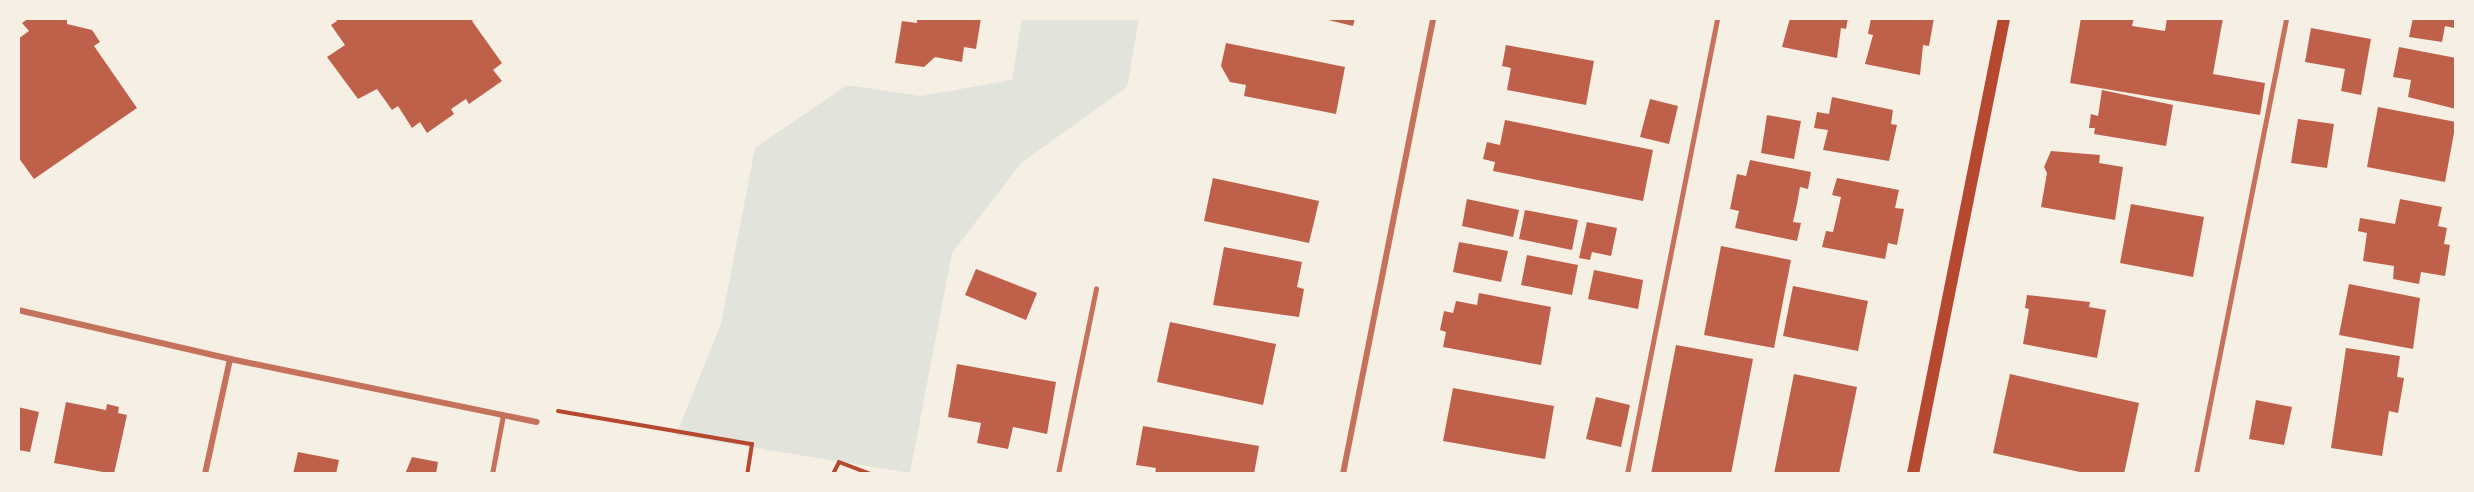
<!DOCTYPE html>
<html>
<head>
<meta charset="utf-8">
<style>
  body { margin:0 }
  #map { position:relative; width:2474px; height:492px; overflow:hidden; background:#f6efe4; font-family:"Open Sans",sans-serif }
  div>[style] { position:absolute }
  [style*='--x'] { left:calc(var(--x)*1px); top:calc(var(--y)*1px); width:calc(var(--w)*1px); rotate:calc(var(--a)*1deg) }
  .green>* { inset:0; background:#e2e4dc }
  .building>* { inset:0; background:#bf614a }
  .path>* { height:4px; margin:-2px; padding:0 2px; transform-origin:2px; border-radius:2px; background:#b5482f }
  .service>* { height:4.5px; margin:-2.25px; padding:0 2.25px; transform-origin:2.25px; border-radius:2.25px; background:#c5725c }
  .minor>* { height:6px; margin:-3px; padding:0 3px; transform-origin:3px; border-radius:3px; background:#c5725c }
  .secondary>* { height:12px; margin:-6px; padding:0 6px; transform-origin:6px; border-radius:6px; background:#b5482f }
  span { translate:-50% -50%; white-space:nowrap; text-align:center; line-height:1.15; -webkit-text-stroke:4.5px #f6efe4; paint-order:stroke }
  .frame { position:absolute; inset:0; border:20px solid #f6efe4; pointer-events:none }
</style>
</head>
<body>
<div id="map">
  <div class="green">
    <div style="clip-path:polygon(1022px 18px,1139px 18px,1127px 87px,1021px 163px,952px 253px,910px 473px,676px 435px,721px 324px,755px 148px,847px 85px,920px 96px,1012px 80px)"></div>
  </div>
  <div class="building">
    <div style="clip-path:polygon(29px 18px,67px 18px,67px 24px,92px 30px,100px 42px,94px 46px,137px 108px,34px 179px,18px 157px,18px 39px,29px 31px,22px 23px)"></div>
    <div style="clip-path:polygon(335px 18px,475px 18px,472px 21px,502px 63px,493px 70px,502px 81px,469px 104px,466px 99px,451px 109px,454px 114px,427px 133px,420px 122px,412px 128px,398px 106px,392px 110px,377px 89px,358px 99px,327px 57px,345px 45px,331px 25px,337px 21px)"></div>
    <div style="clip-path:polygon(917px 18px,981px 18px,976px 49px,964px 47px,962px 62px,935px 57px,924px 67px,895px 63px,902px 21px,917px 23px)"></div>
    <div style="clip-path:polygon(1320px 18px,1355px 18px,1353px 26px)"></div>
    <div style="clip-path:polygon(1790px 18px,1848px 18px,1846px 29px,1841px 28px,1837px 58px,1782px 47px)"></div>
    <div style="clip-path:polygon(1871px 18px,1934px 18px,1929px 46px,1923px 45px,1920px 75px,1865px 64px,1873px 35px,1868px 34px)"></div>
    <div style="clip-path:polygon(2081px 18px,2134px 18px,2132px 26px,2165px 31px,2167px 18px,2223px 18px,2213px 74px,2265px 83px,2260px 115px,2070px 83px)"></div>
    <div style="clip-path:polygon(2413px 18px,2455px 18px,2454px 28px,2445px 26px,2442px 42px,2409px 37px)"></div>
    <div style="clip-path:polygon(2311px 28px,2371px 39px,2361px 95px,2341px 91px,2345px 69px,2305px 62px)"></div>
    <div style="clip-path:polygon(1226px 43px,1345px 67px,1336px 114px,1244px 96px,1246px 85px,1230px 82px,1221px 66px)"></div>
    <div style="clip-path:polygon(1506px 45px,1594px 61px,1586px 105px,1507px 90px,1511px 68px,1502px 66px)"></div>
    <div style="clip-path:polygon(2399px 47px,2456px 58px,2456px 109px,2408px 97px,2411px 80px,2393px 77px)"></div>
    <div style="clip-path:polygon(2102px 90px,2173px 105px,2166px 146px,2094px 134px,2095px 128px,2089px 128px,2091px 114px,2098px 116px)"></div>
    <div style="clip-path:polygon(1832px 97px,1893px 110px,1891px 124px,1897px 125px,1889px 161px,1823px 150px,1828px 130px,1814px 128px,1817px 112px,1829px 114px)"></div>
    <div style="clip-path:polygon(1650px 99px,1678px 106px,1669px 144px,1640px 137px)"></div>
    <div style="clip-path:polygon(2378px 107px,2456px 122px,2445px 182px,2367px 167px)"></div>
    <div style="clip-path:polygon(1767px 115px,1801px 121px,1794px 159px,1761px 153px)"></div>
    <div style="clip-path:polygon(2298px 119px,2334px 124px,2327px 168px,2291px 163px)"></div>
    <div style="clip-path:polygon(1505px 120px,1653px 150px,1643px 201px,1493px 171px,1495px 162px,1483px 159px,1487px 142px,1500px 145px)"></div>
    <div style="clip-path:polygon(2051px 151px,2100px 155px,2099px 163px,2123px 167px,2115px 220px,2041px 207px,2047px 173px,2044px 167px)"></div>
    <div style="clip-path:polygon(1750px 160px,1811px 172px,1808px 189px,1800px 187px,1797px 204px,1793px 222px,1801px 223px,1797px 241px,1735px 228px,1739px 211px,1730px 209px,1737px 174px,1746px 176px)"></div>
    <div style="clip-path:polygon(1213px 178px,1319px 201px,1309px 243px,1204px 221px)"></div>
    <div style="clip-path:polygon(1837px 178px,1899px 190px,1895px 208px,1904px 209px,1897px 245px,1888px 243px,1885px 259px,1822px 247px,1826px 231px,1833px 232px,1837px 215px,1841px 197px,1832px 195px)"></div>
    <div style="clip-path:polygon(1467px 199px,1519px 210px,1513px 237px,1462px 226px)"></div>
    <div style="clip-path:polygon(2400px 199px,2442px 207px,2438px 226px,2447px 228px,2444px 244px,2450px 245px,2445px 276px,2421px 272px,2419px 284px,2393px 279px,2394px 266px,2363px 261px,2367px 233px,2358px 231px,2360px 218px,2395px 224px)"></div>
    <div style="clip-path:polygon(2131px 204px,2204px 217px,2193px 277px,2120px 263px)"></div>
    <div style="clip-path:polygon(1525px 210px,1578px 220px,1572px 250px,1519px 239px)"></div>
    <div style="clip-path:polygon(1587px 222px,1617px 228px,1611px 256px,1592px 252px,1590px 260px,1579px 258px)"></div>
    <div style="clip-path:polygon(1459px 242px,1508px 251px,1501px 282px,1453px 272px)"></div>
    <div style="clip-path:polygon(1721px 246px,1791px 260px,1774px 348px,1704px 335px)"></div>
    <div style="clip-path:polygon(1224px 247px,1302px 262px,1297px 287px,1304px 289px,1299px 317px,1213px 305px)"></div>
    <div style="clip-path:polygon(1527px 255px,1578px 265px,1572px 295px,1521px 285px)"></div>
    <div style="clip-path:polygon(976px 269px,1037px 293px,1026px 320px,965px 295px)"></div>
    <div style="clip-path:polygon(1594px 270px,1643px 280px,1638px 309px,1588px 299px)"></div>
    <div style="clip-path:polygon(2349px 284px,2420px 298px,2413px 349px,2339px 335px)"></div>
    <div style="clip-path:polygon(1793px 286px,1868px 301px,1858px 351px,1783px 336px)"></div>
    <div style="clip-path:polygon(1479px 293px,1551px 307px,1541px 365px,1443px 347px,1446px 332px,1440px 330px,1444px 311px,1453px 313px,1456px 301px,1477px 305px)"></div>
    <div style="clip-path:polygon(2027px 295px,2090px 302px,2089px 307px,2106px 310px,2097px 358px,2023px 344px,2029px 309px,2025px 308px)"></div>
    <div style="clip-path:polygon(1170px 322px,1276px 344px,1263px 405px,1157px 382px)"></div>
    <div style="clip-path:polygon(1676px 345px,1753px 359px,1731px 474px,1651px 474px)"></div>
    <div style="clip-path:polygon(2346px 348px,2400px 356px,2397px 377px,2404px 378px,2398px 413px,2389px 411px,2382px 456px,2331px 448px)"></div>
    <div style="clip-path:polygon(957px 364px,1056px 382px,1047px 434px,1013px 427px,1008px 449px,977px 443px,981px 423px,948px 417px)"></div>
    <div style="clip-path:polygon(1794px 374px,1857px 387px,1839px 474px,1774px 474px)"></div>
    <div style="clip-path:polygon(2010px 374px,2139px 403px,2124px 474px,2089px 474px,1993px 453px)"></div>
    <div style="clip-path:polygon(1453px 388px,1554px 406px,1545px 459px,1443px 441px)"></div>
    <div style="clip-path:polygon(1596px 397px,1630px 405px,1621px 447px,1586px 439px)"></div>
    <div style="clip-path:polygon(2256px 400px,2292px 407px,2284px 445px,2249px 439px)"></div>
    <div style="clip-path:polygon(66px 402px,106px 410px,107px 404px,119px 407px,118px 413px,127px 415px,114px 474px,54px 463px)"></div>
    <div style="clip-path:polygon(18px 407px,39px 412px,30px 452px,18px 450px)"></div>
    <div style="clip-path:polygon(1143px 426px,1259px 446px,1254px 474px,1155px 474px,1156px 468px,1136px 465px)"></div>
    <div style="clip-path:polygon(298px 452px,339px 460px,336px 474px,293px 474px)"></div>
    <div style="clip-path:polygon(412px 457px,438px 462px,436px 474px,405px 474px)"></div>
  </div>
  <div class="path">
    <div style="--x:558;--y:411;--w:197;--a:9.7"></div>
    <div style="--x:752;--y:444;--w:30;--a:99"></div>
    <div style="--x:833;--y:474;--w:13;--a:-63"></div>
    <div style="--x:839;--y:462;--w:34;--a:21"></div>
  </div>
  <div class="service">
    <div style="--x:492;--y:474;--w:60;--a:-79.4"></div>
    <div style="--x:1058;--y:474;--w:189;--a:-78.4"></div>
    <div style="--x:1627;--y:474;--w:465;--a:-78.8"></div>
    <div style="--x:2196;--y:474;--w:465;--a:-78.8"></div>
  </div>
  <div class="minor">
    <div style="--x:18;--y:310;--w:218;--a:13"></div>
    <div style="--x:230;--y:359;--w:313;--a:11.6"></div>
    <div style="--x:205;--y:474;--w:118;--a:-77.7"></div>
    <div style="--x:1343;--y:474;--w:465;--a:-78.8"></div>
  </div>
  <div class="secondary">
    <div style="--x:1913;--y:474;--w:465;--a:-78.7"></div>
  </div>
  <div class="frame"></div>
</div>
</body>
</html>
